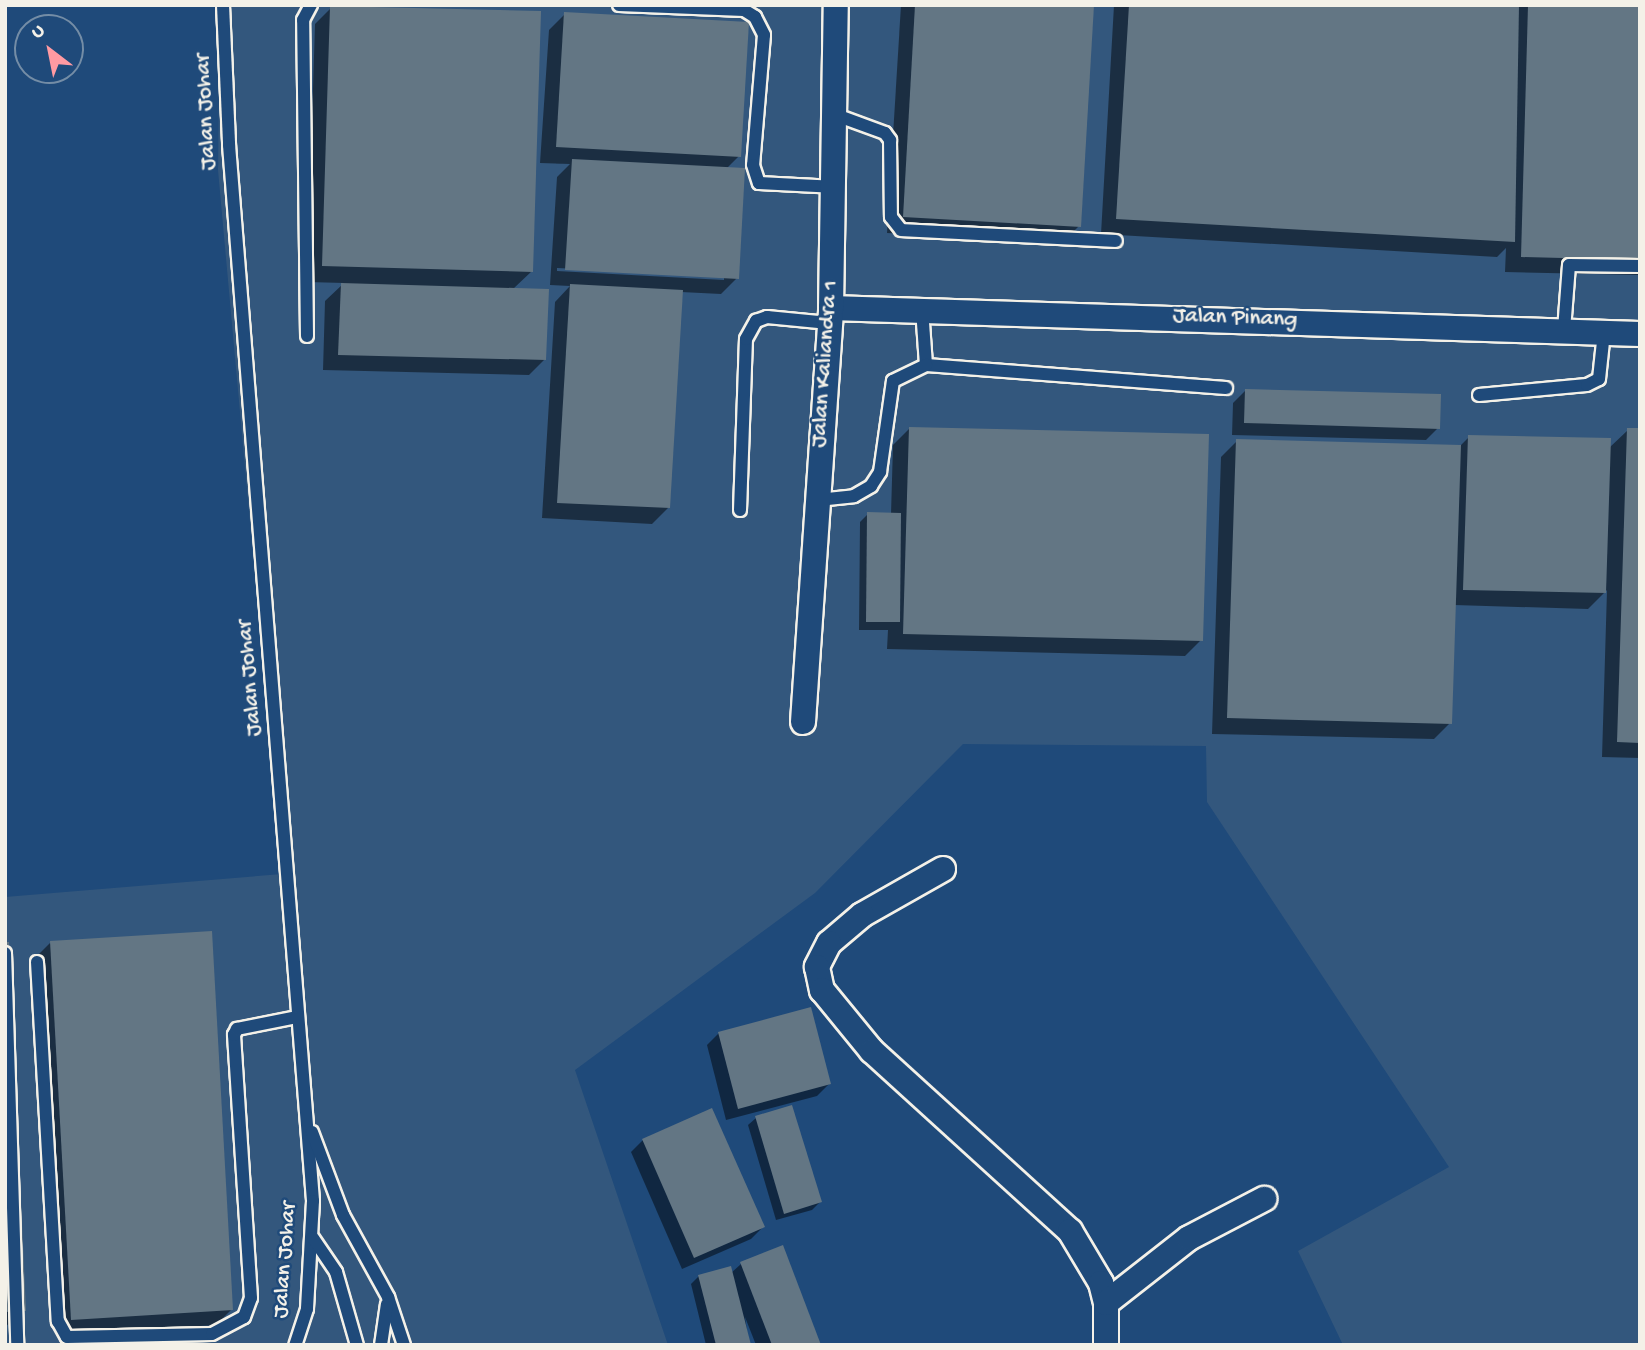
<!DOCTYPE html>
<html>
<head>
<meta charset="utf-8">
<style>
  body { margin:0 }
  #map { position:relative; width:1645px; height:1350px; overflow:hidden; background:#1f4a7a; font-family:"Gochi Hand",sans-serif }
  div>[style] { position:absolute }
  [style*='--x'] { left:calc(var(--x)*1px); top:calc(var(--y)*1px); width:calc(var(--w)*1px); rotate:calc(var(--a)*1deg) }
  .built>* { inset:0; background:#33577d }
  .shadow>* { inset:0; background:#0007 }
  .building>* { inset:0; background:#637684 }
  .roads { filter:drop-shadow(2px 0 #f4f1e8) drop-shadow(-2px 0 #f4f1e8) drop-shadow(0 2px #f4f1e8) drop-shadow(0 -2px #f4f1e8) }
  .lane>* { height:12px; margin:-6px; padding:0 6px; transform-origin:6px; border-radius:6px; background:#1f4a7a }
  .street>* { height:24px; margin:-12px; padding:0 12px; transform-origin:12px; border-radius:12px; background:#1f4a7a }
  span { translate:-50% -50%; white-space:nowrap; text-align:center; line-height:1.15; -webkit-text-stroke:5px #1f4a7a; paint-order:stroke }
  .street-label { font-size:23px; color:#f4f1e8 }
  .frame { position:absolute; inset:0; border:7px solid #f4f1e8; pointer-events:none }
  .north { position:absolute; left:14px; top:14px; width:70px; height:70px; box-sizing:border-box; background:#1f4a7a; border:2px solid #748da6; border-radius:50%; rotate:328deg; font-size:19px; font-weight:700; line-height:28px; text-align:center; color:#f4f1e8 }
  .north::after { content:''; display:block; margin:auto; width:24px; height:32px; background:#ff9aa2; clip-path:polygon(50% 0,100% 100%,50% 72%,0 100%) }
</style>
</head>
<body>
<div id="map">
  <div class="built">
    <div style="clip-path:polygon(220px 5px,1640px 5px,1640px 1345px,1343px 1345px,1298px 1251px,1449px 1167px,1207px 802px,1206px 746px,963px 744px,815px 893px,575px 1070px,668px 1345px,5px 1345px,5px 897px,282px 874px,218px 170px)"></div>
  </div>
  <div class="shadow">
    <div style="clip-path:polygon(901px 5px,1092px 5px,1079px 226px,1063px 242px,887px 233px)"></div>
    <div style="clip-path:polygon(1114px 5px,1640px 5px,1640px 275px,1505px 272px,1506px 248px,1497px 257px,1101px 234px)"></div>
    <div style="clip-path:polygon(331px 8px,532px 271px,513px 289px,545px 359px,529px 375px,323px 370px,325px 301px,344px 283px,307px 282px,315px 24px)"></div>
    <div style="clip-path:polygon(evenodd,565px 14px,739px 156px,726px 169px,737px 278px,721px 294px,681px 292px,668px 508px,652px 524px,542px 518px,555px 302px,570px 286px,550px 285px,557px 177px,570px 164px,540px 163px,549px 30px,565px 14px,557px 268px,724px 276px,724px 280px,557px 271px,557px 268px)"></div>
    <div style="clip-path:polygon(1245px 391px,1438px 428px,1426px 440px,1232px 435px,1233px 403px)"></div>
    <div style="clip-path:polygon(909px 429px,1201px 640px,1185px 656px,887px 649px,888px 630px,859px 630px,860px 522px,868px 514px,891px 514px,893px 445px)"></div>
    <div style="clip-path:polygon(1628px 430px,1640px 430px,1640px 758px,1602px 757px,1607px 590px,1588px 609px,1454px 605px,1450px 723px,1434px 739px,1212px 734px,1221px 457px,1237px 441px,1459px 447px,1469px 437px,1609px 448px)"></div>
    <div style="clip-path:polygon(50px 943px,232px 1309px,216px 1325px,56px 1335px,34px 959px)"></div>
    <div style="clip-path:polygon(5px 944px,25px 1310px,5px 1327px)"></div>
    <div style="clip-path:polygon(719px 1033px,829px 1084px,817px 1096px,726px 1120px,707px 1045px)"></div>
    <div style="clip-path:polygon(756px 1118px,820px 1202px,812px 1210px,776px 1220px,748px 1125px)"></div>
    <div style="clip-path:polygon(643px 1140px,763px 1227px,751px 1239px,682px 1269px,631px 1152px)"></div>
    <div style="clip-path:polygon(782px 1248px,819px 1345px,756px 1345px,745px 1317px,749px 1345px,706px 1345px,691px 1284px,699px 1276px,731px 1273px,741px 1264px)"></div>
  </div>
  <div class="building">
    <div style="clip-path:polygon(915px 5px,1094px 5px,1081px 227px,903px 217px)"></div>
    <div style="clip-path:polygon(1129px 5px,1519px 5px,1515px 242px,1116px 219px)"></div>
    <div style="clip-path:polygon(1528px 5px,1640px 5px,1640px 260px,1521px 257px)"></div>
    <div style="clip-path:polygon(330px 6px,541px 11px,533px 272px,322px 266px)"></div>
    <div style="clip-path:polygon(564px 12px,749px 22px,741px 157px,556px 147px)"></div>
    <div style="clip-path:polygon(572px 159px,745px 168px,739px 279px,565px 270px)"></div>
    <div style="clip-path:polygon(341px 283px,549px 289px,546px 360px,338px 355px)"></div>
    <div style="clip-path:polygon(570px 284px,683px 290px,670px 508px,557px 503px)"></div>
    <div style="clip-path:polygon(1245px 389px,1441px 394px,1440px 429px,1244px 423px)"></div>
    <div style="clip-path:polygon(909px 427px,1209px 434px,1203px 641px,903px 634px)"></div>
    <div style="clip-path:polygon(1627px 428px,1640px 428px,1640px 743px,1617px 742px)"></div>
    <div style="clip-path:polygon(1468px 435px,1611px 438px,1606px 593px,1463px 590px)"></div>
    <div style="clip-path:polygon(1236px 439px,1461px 445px,1452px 724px,1227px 718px)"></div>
    <div style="clip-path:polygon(867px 512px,901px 513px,900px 622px,866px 622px)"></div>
    <div style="clip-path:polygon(212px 931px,233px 1310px,71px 1320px,50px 941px)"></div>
    <div style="clip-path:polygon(5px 942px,9px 942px,26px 1311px,5px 1312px)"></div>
    <div style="clip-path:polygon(811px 1007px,831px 1084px,738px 1109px,718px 1032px)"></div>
    <div style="clip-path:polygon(792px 1105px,822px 1202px,784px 1214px,755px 1116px)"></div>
    <div style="clip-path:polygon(712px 1108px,765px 1227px,694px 1258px,642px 1139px)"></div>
    <div style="clip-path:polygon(783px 1245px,821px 1345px,772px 1345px,740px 1262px)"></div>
    <div style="clip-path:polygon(731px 1266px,751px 1345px,716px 1345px,698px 1275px)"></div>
  </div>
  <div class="roads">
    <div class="lane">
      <div style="--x:223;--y:5;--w:140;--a:87.5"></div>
      <div style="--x:229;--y:145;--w:1059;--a:85.45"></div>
      <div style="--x:313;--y:1201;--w:108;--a:93.2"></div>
      <div style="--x:307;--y:1309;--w:38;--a:108"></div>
      <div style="--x:619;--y:5;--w:125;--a:2.3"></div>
      <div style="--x:744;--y:10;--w:13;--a:32"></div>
      <div style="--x:755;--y:17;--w:20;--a:63"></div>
      <div style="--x:764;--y:35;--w:130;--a:94.8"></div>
      <div style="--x:753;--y:165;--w:19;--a:72"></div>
      <div style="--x:759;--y:183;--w:77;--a:3"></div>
      <div style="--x:836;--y:115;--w:52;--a:20.2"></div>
      <div style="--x:885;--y:133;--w:9;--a:54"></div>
      <div style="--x:890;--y:140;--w:77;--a:89.3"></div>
      <div style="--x:891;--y:217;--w:16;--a:52"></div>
      <div style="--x:901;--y:230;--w:215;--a:2.9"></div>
      <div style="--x:922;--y:309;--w:56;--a:85.9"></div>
      <div style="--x:926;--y:365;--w:301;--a:4.4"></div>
      <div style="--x:1564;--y:330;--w:65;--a:-85.6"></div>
      <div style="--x:1569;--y:265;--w:71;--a:0.8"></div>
      <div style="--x:307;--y:336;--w:316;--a:-90.7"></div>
      <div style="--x:303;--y:20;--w:17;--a:-62"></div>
      <div style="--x:1479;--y:395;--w:108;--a:-5.3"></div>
      <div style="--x:1587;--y:385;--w:13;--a:-27"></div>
      <div style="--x:1599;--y:379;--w:47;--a:-83.9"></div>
      <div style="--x:818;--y:500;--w:36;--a:-6"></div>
      <div style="--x:854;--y:496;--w:20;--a:-30"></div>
      <div style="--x:871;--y:486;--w:17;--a:-57"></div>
      <div style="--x:880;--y:472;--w:92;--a:-81.9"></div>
      <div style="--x:893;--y:381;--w:37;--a:-26"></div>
      <div style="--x:740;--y:510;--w:171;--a:-88"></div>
      <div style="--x:746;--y:339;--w:21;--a:-61"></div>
      <div style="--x:756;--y:321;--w:12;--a:-20"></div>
      <div style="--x:767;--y:317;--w:62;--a:5.5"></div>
      <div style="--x:5;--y:953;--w:392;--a:88.2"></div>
      <div style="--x:37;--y:962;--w:360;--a:86.7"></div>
      <div style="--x:58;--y:1321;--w:18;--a:61"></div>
      <div style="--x:67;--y:1337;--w:145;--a:-1.2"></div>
      <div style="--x:212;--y:1334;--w:36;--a:-28"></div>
      <div style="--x:244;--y:1317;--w:20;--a:-70"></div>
      <div style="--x:251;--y:1298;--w:264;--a:-93.7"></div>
      <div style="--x:234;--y:1035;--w:7;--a:-63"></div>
      <div style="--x:237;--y:1029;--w:61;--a:-11.3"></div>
      <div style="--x:312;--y:1132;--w:89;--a:69.5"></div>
      <div style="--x:343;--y:1215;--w:94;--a:61.2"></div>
      <div style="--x:388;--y:1297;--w:51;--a:71.6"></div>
      <div style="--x:313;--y:1238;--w:41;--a:55.9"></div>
      <div style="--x:336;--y:1272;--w:76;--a:74"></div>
      <div style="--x:381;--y:1345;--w:41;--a:-81.7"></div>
    </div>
    <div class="street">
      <div style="--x:831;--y:308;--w:809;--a:1.84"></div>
      <div style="--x:803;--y:722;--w:415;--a:-86.1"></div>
      <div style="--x:831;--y:308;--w:303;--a:-89.1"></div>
      <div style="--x:943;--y:869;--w:93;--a:150.4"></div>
      <div style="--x:862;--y:915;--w:43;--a:139.7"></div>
      <div style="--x:829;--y:943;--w:27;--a:117"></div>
      <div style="--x:817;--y:967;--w:24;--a:78"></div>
      <div style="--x:822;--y:990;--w:79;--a:50.7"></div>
      <div style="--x:872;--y:1051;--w:268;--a:42.3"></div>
      <div style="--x:1070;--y:1231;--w:61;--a:59.2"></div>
      <div style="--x:1101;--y:1283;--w:21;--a:76"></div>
      <div style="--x:1106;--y:1303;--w:42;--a:90"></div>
      <div style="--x:1106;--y:1303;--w:105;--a:-38.1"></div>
      <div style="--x:1189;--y:1238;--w:85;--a:-27.5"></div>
    </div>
  </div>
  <div class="street-label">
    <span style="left:207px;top:112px;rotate:-93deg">Jalan Johar</span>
    <span style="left:1235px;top:319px;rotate:2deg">Jalan Pinang</span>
    <span style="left:826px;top:364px;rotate:-86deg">Jalan Kaliandra 1</span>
    <span style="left:251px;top:678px;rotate:-95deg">Jalan Johar</span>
    <span style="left:286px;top:1260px;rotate:-86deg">Jalan Johar</span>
  </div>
  <div class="frame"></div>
  <div class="north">U</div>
</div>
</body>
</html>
